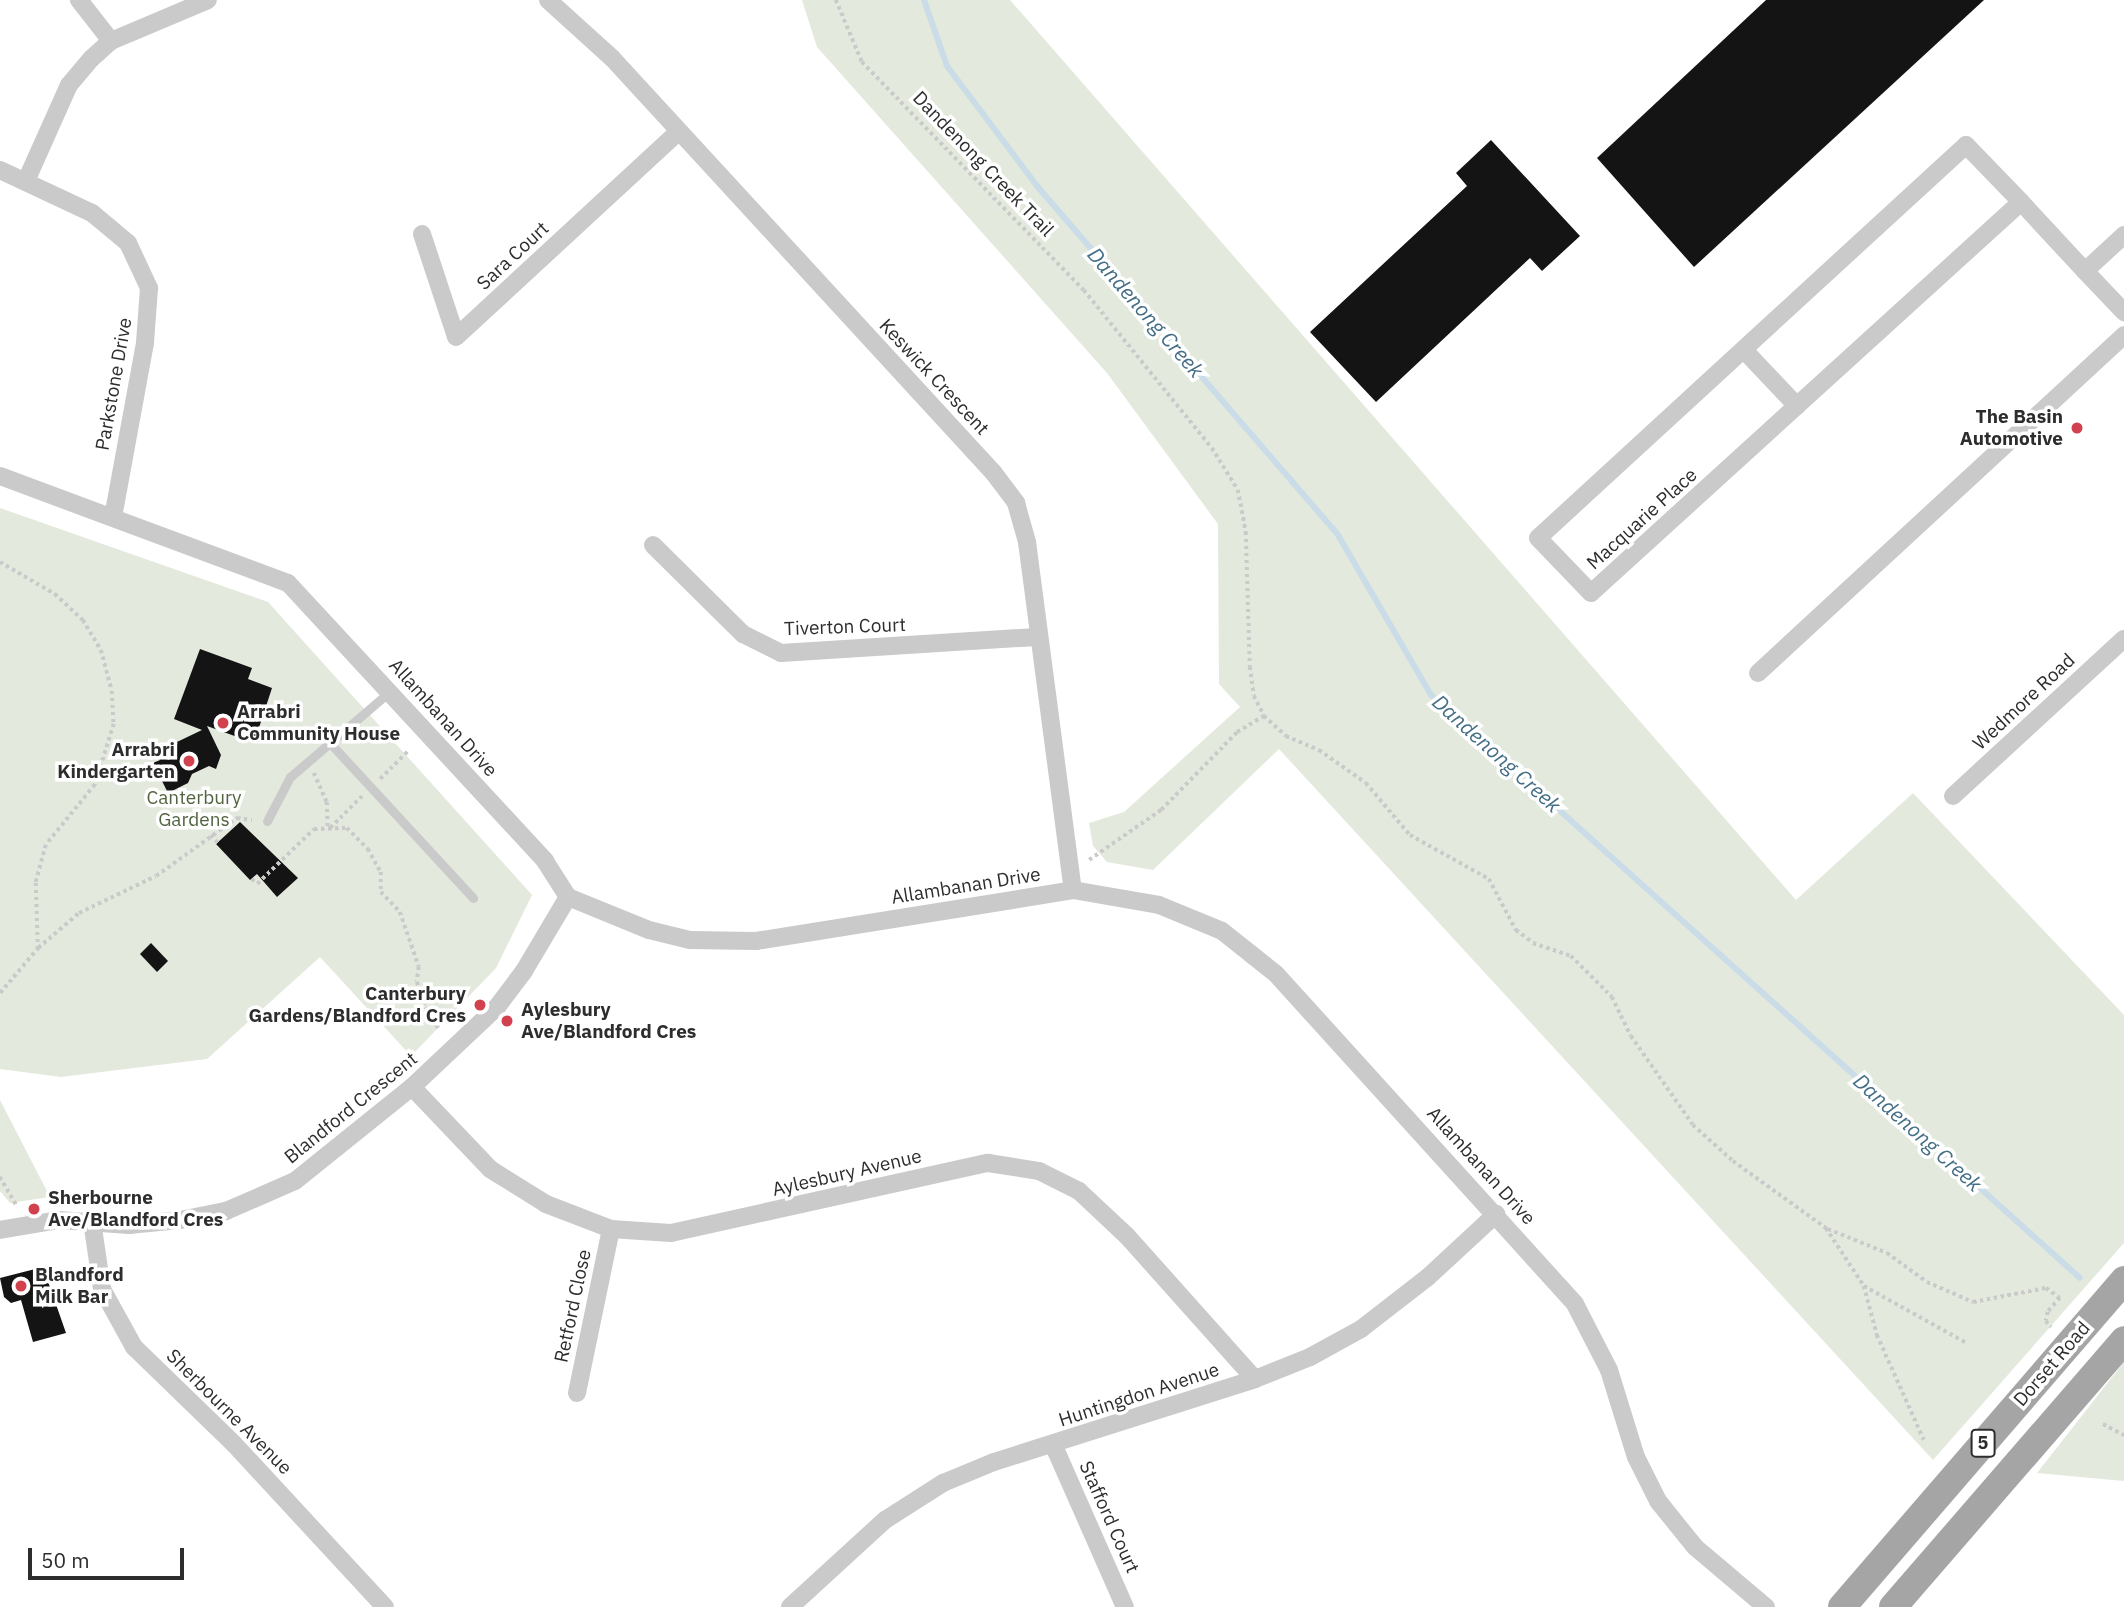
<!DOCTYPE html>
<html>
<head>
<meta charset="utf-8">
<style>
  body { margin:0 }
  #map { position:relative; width:2124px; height:1607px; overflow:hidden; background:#fff; font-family:"IBM Plex Sans",sans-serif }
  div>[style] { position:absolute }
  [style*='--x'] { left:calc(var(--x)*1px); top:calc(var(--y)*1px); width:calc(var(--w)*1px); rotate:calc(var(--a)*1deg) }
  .green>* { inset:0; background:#e3e9dc }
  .stream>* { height:6px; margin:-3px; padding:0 3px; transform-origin:3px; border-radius:3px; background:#cadce7 }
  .building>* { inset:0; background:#141414 }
  .path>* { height:3.5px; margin-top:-1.75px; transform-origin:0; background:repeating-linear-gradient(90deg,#cacaca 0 3.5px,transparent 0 7px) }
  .service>* { height:9px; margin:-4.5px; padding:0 4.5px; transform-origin:4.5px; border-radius:4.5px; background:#cacaca }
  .minor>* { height:18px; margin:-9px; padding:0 9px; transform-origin:9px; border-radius:9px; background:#cacaca }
  .primary>* { height:28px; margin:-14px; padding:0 14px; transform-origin:14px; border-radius:14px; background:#a5a5a5 }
  .dots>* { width:19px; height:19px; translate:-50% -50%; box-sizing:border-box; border:4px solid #fff; border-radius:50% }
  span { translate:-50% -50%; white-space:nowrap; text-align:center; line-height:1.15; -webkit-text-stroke:7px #fff; paint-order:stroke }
  .shield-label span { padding:2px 5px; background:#fff; border:2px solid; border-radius:5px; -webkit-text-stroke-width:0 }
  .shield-label { font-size:18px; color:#2d2d2d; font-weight:700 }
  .street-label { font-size:19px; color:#2d2d2d }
  .poi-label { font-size:19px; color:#2d2d2d; font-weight:700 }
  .right { translate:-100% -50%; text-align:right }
  .left { translate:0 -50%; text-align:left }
  .park-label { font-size:19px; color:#51643f }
  .water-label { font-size:21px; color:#446e86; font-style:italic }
  .scale { position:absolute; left:28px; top:1548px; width:156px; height:32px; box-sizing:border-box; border:4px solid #2d2d2d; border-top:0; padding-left:9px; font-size:21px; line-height:24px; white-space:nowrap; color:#2d2d2d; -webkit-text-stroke:5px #fff; paint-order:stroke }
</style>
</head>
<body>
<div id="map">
  <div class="green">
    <div style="clip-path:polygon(802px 0,1010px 0,1796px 900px,1913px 793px,2124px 1015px,2124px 1243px,1933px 1460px,1279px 749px,1153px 870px,1107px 862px,1093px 846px,1089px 823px,1124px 812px,1240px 707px,1219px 684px,1218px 524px,1107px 373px,817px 47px)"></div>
    <div style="clip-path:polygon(0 508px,268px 602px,532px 895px,496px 968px,411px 1056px,320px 957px,207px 1059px,61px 1077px,0 1069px)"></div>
    <div style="clip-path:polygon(0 1100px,50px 1197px,10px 1203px,0 1191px)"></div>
    <div style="clip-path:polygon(2124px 1362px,2124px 1481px,2037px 1473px)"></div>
  </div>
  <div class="stream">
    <div style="--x:924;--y:0;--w:70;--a:70.8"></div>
    <div style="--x:947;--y:66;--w:150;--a:53.1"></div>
    <div style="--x:1037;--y:186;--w:461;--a:49.2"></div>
    <div style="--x:1338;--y:535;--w:185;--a:59.8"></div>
    <div style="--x:1431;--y:695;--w:872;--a:41.93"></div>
  </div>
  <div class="building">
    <div style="clip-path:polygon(1766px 0,1984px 0,1694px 267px,1597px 158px)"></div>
    <div style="clip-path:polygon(1491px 140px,1580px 236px,1542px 271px,1530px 258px,1376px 402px,1310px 332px,1467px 186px,1456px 173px)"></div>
    <div style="clip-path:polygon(200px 649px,252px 668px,248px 679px,272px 688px,254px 743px,207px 726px,221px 755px,216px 769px,209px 766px,192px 774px,188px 783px,168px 793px,153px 763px,160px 760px,156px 752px,202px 730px,174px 719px)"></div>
    <div style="clip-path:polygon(240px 822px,298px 878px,277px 897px,257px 874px,250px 880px,216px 844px)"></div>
    <div style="clip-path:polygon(151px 943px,168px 961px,157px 972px,140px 954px)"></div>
    <div style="clip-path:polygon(43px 1267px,66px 1333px,33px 1342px,21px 1300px,11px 1303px,4px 1297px,0 1278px)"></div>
  </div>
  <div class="path">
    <div style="--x:836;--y:0;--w:67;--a:67.2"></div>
    <div style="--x:862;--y:62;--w:318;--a:45.8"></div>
    <div style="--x:1084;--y:290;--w:203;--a:51"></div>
    <div style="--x:1212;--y:448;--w:49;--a:58.2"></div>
    <div style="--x:1238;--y:490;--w:43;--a:79.2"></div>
    <div style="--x:1246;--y:532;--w:135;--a:88.3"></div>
    <div style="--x:1250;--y:667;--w:29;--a:82"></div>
    <div style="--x:1254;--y:696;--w:22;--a:63"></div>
    <div style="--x:1264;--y:716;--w:30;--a:42"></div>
    <div style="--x:1286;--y:736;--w:36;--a:23"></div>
    <div style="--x:1319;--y:750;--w:57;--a:35.1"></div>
    <div style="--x:1366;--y:783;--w:68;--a:49.8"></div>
    <div style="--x:1410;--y:835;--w:90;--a:29.1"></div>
    <div style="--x:1489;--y:879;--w:58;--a:62.1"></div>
    <div style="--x:1516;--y:930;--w:21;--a:37"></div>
    <div style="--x:1533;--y:943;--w:40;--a:18.9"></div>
    <div style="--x:1571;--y:956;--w:58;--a:45"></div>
    <div style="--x:1612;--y:997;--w:43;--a:64"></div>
    <div style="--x:1631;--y:1036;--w:108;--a:55.1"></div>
    <div style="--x:1693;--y:1125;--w:54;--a:42"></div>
    <div style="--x:1733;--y:1161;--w:115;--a:35.8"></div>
    <div style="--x:1826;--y:1228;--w:69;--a:56.8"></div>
    <div style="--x:1864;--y:1286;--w:119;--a:29.1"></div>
    <div style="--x:0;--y:562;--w:64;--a:30.2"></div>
    <div style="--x:55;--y:594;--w:38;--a:43"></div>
    <div style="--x:83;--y:620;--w:35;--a:59"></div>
    <div style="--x:101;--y:650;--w:42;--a:75"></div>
    <div style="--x:112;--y:691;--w:33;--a:87"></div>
    <div style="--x:114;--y:724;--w:64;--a:107.3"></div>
    <div style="--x:95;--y:785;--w:77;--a:129.2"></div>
    <div style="--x:46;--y:845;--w:39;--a:105"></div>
    <div style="--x:36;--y:883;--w:65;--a:88.2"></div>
    <div style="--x:314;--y:773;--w:32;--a:66"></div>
    <div style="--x:327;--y:802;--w:27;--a:88"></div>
    <div style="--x:380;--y:779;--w:40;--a:-45"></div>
    <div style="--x:330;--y:828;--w:45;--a:-45"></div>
    <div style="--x:211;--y:835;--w:11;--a:49"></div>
    <div style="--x:1089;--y:860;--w:88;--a:-34.8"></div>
    <div style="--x:1161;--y:810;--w:109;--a:-45.7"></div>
    <div style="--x:1237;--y:732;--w:31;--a:-31"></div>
    <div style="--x:252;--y:879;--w:7;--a:45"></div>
    <div style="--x:257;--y:884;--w:79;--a:-44"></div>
    <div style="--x:314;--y:829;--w:33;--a:-2"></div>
    <div style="--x:347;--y:828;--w:30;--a:45"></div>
    <div style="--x:368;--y:849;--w:26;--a:61"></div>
    <div style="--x:381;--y:872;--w:20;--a:90"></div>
    <div style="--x:381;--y:892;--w:28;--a:46"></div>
    <div style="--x:400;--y:912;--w:58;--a:70.9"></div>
    <div style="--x:419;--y:967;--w:15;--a:98"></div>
    <div style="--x:417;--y:982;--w:27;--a:70"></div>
    <div style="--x:426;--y:1007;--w:28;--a:60"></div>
    <div style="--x:0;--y:993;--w:59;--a:-49.8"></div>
    <div style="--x:38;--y:948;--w:54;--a:-40.5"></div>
    <div style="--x:79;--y:913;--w:85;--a:-25.7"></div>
    <div style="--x:156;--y:876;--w:100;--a:-35.6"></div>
    <div style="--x:237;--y:818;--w:15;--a:8"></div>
    <div style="--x:0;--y:1177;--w:34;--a:60"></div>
    <div style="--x:1828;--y:1229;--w:64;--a:22.1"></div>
    <div style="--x:1887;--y:1253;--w:49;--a:35.9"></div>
    <div style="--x:1927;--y:1282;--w:50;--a:23.5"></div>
    <div style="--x:1973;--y:1302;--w:74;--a:-10.9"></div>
    <div style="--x:2046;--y:1288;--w:17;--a:36"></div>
    <div style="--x:2060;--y:1298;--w:18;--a:131"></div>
    <div style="--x:2048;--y:1312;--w:9;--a:103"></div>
    <div style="--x:2046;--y:1321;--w:8;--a:50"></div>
    <div style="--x:1864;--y:1286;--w:51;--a:75.1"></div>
    <div style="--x:1877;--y:1335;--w:115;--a:65.9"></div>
    <div style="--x:2103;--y:1424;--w:24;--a:28"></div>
  </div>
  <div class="service">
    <div style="--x:330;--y:743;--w:211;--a:47.3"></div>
    <div style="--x:267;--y:821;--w:50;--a:-62.4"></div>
    <div style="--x:290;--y:777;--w:130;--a:-40.6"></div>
  </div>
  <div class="minor">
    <div style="--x:79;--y:0;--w:52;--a:52"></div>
    <div style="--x:548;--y:0;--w:86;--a:42.2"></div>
    <div style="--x:612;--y:58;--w:563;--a:47.38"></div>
    <div style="--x:993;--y:472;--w:39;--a:53"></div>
    <div style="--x:1016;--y:503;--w:41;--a:74.2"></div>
    <div style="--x:1027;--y:542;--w:351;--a:82.5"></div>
    <div style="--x:0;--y:170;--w:102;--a:25.1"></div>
    <div style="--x:92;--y:213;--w:47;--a:39.8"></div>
    <div style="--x:128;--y:243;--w:50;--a:65"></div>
    <div style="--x:149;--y:288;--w:55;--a:94.2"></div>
    <div style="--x:145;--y:343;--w:177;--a:100.4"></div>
    <div style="--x:26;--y:181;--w:105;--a:-65.9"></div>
    <div style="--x:69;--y:85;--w:35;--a:-50"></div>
    <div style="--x:92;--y:58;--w:25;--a:-42"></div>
    <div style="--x:111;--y:41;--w:105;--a:-22.9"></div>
    <div style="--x:2021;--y:202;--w:581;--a:137.72"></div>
    <div style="--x:1591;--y:593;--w:76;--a:-133.9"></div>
    <div style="--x:1538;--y:538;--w:581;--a:-42.56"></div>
    <div style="--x:1966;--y:145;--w:79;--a:46"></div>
    <div style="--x:2021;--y:202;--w:94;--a:47.2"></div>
    <div style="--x:2085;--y:271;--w:53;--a:-42.7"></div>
    <div style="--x:422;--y:234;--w:108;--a:71.7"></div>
    <div style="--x:456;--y:337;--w:302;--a:-42.7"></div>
    <div style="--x:2085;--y:271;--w:57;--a:46.4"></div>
    <div style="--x:1744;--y:350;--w:77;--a:46.6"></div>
    <div style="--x:0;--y:476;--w:307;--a:20.4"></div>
    <div style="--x:288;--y:583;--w:379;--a:47.2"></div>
    <div style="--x:545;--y:861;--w:43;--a:57.4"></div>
    <div style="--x:568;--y:897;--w:87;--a:22.2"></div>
    <div style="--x:649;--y:930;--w:42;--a:13.7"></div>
    <div style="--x:690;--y:940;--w:66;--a:0.9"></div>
    <div style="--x:756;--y:941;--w:321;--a:-9.1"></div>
    <div style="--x:1073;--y:890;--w:87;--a:9.9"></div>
    <div style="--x:1159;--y:905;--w:68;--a:22.4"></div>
    <div style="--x:1222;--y:931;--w:69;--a:38.5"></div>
    <div style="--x:1276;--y:974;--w:445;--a:47.8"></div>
    <div style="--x:1575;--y:1304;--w:74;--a:62.7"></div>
    <div style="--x:1609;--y:1370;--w:91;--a:72.8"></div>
    <div style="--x:1636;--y:1457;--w:49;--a:63.4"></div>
    <div style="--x:1658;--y:1501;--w:59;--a:51.2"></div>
    <div style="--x:1695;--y:1547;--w:93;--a:40.2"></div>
    <div style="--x:653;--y:545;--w:127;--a:44.7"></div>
    <div style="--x:743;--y:634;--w:42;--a:26.6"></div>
    <div style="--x:781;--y:653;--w:256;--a:-3.6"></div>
    <div style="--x:1758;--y:673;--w:498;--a:-42.7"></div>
    <div style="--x:1953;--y:796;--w:232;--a:-42.6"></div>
    <div style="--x:412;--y:1087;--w:113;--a:46.4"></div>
    <div style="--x:490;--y:1169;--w:66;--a:32"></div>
    <div style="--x:546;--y:1204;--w:70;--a:21"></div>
    <div style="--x:611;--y:1229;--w:60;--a:3.8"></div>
    <div style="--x:671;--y:1233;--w:325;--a:-12.5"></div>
    <div style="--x:988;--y:1163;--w:52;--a:8.9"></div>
    <div style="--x:1039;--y:1171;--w:45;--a:26.6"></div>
    <div style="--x:1079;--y:1191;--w:66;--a:43.2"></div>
    <div style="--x:1127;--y:1236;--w:192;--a:48.2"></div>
    <div style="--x:92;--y:1221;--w:69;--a:81.6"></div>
    <div style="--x:102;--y:1289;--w:66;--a:61.1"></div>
    <div style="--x:134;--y:1347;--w:139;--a:44.1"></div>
    <div style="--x:234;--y:1444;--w:222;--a:47.2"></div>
    <div style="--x:0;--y:1230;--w:60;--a:-9.6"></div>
    <div style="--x:59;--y:1220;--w:70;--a:4.1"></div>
    <div style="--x:129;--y:1225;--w:51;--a:-5.6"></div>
    <div style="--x:180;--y:1220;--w:47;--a:-11.1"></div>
    <div style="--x:226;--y:1211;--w:75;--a:-23.5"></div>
    <div style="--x:295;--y:1181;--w:150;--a:-38.8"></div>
    <div style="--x:412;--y:1087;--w:117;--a:-43.3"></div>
    <div style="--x:497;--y:1007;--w:45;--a:-53.1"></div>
    <div style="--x:524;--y:971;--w:86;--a:-59.3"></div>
    <div style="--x:577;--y:1393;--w:167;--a:-78.3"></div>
    <div style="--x:1053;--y:1444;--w:178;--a:66.2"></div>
    <div style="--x:790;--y:1607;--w:129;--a:-42.5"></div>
    <div style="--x:885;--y:1520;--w:69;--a:-32.5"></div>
    <div style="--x:943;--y:1483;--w:55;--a:-22.4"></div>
    <div style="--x:994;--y:1462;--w:274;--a:-17.6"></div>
    <div style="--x:1255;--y:1379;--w:59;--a:-21.8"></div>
    <div style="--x:1310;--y:1357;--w:58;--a:-28.8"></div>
    <div style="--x:1361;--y:1329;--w:85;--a:-37.8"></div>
    <div style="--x:1428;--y:1277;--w:93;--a:-42.8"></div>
  </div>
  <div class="primary">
    <div style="--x:1842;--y:1607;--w:432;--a:-49.2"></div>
    <div style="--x:1893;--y:1607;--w:353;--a:-49.1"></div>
  </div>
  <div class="dots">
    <div style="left:2077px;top:428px;background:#d2414e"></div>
    <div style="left:223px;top:723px;background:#d2414e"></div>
    <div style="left:189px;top:761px;background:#d2414e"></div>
    <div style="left:480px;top:1005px;background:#d2414e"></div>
    <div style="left:507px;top:1021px;background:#d2414e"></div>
    <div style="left:34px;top:1209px;background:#d2414e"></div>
    <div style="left:21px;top:1286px;background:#d2414e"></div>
  </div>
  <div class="shield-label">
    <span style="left:1983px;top:1443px">5</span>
  </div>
  <div class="street-label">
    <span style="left:983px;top:164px;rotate:46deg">Dandenong Creek Trail</span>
    <span style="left:513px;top:256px;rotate:-43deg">Sara Court</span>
    <span style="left:934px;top:377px;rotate:47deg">Keswick Crescent</span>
    <span style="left:114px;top:384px;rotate:-80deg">Parkstone Drive</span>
    <span style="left:1642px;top:519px;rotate:-42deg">Macquarie Place</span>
    <span style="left:845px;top:627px;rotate:-2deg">Tiverton Court</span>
    <span style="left:2024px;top:702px;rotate:-43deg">Wedmore Road</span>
    <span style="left:443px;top:718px;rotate:48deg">Allambanan Drive</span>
    <span style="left:966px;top:886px;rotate:-9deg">Allambanan Drive</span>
    <span style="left:351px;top:1108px;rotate:-39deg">Blandford Crescent</span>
    <span style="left:1481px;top:1166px;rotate:48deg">Allambanan Drive</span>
    <span style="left:847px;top:1173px;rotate:-13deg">Aylesbury Avenue</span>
    <span style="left:573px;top:1306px;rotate:-78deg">Retford Close</span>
    <span style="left:2052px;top:1364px;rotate:-49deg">Dorset Road</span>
    <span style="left:1139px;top:1395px;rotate:-18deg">Huntingdon Avenue</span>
    <span style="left:229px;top:1412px;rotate:45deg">Sherbourne Avenue</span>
    <span style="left:1109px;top:1517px;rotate:66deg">Stafford Court</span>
  </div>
  <div class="poi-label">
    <span class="right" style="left:2063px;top:428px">The Basin<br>Automotive</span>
    <span class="left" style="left:237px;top:723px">Arrabri<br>Community House</span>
    <span class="right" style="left:175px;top:761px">Arrabri<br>Kindergarten</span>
    <span class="right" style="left:466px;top:1005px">Canterbury<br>Gardens/Blandford Cres</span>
    <span class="left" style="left:521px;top:1021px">Aylesbury<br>Ave/Blandford Cres</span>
    <span class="left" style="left:48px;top:1209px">Sherbourne<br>Ave/Blandford Cres</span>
    <span class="left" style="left:35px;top:1286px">Blandford<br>Milk Bar</span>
  </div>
  <div class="park-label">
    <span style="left:194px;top:809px">Canterbury<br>Gardens</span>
  </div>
  <div class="water-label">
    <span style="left:1146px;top:312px;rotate:49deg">Dandenong Creek</span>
    <span style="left:1497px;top:753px;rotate:42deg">Dandenong Creek</span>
    <span style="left:1918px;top:1132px;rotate:42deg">Dandenong Creek</span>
  </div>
  <div class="scale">50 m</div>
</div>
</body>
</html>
